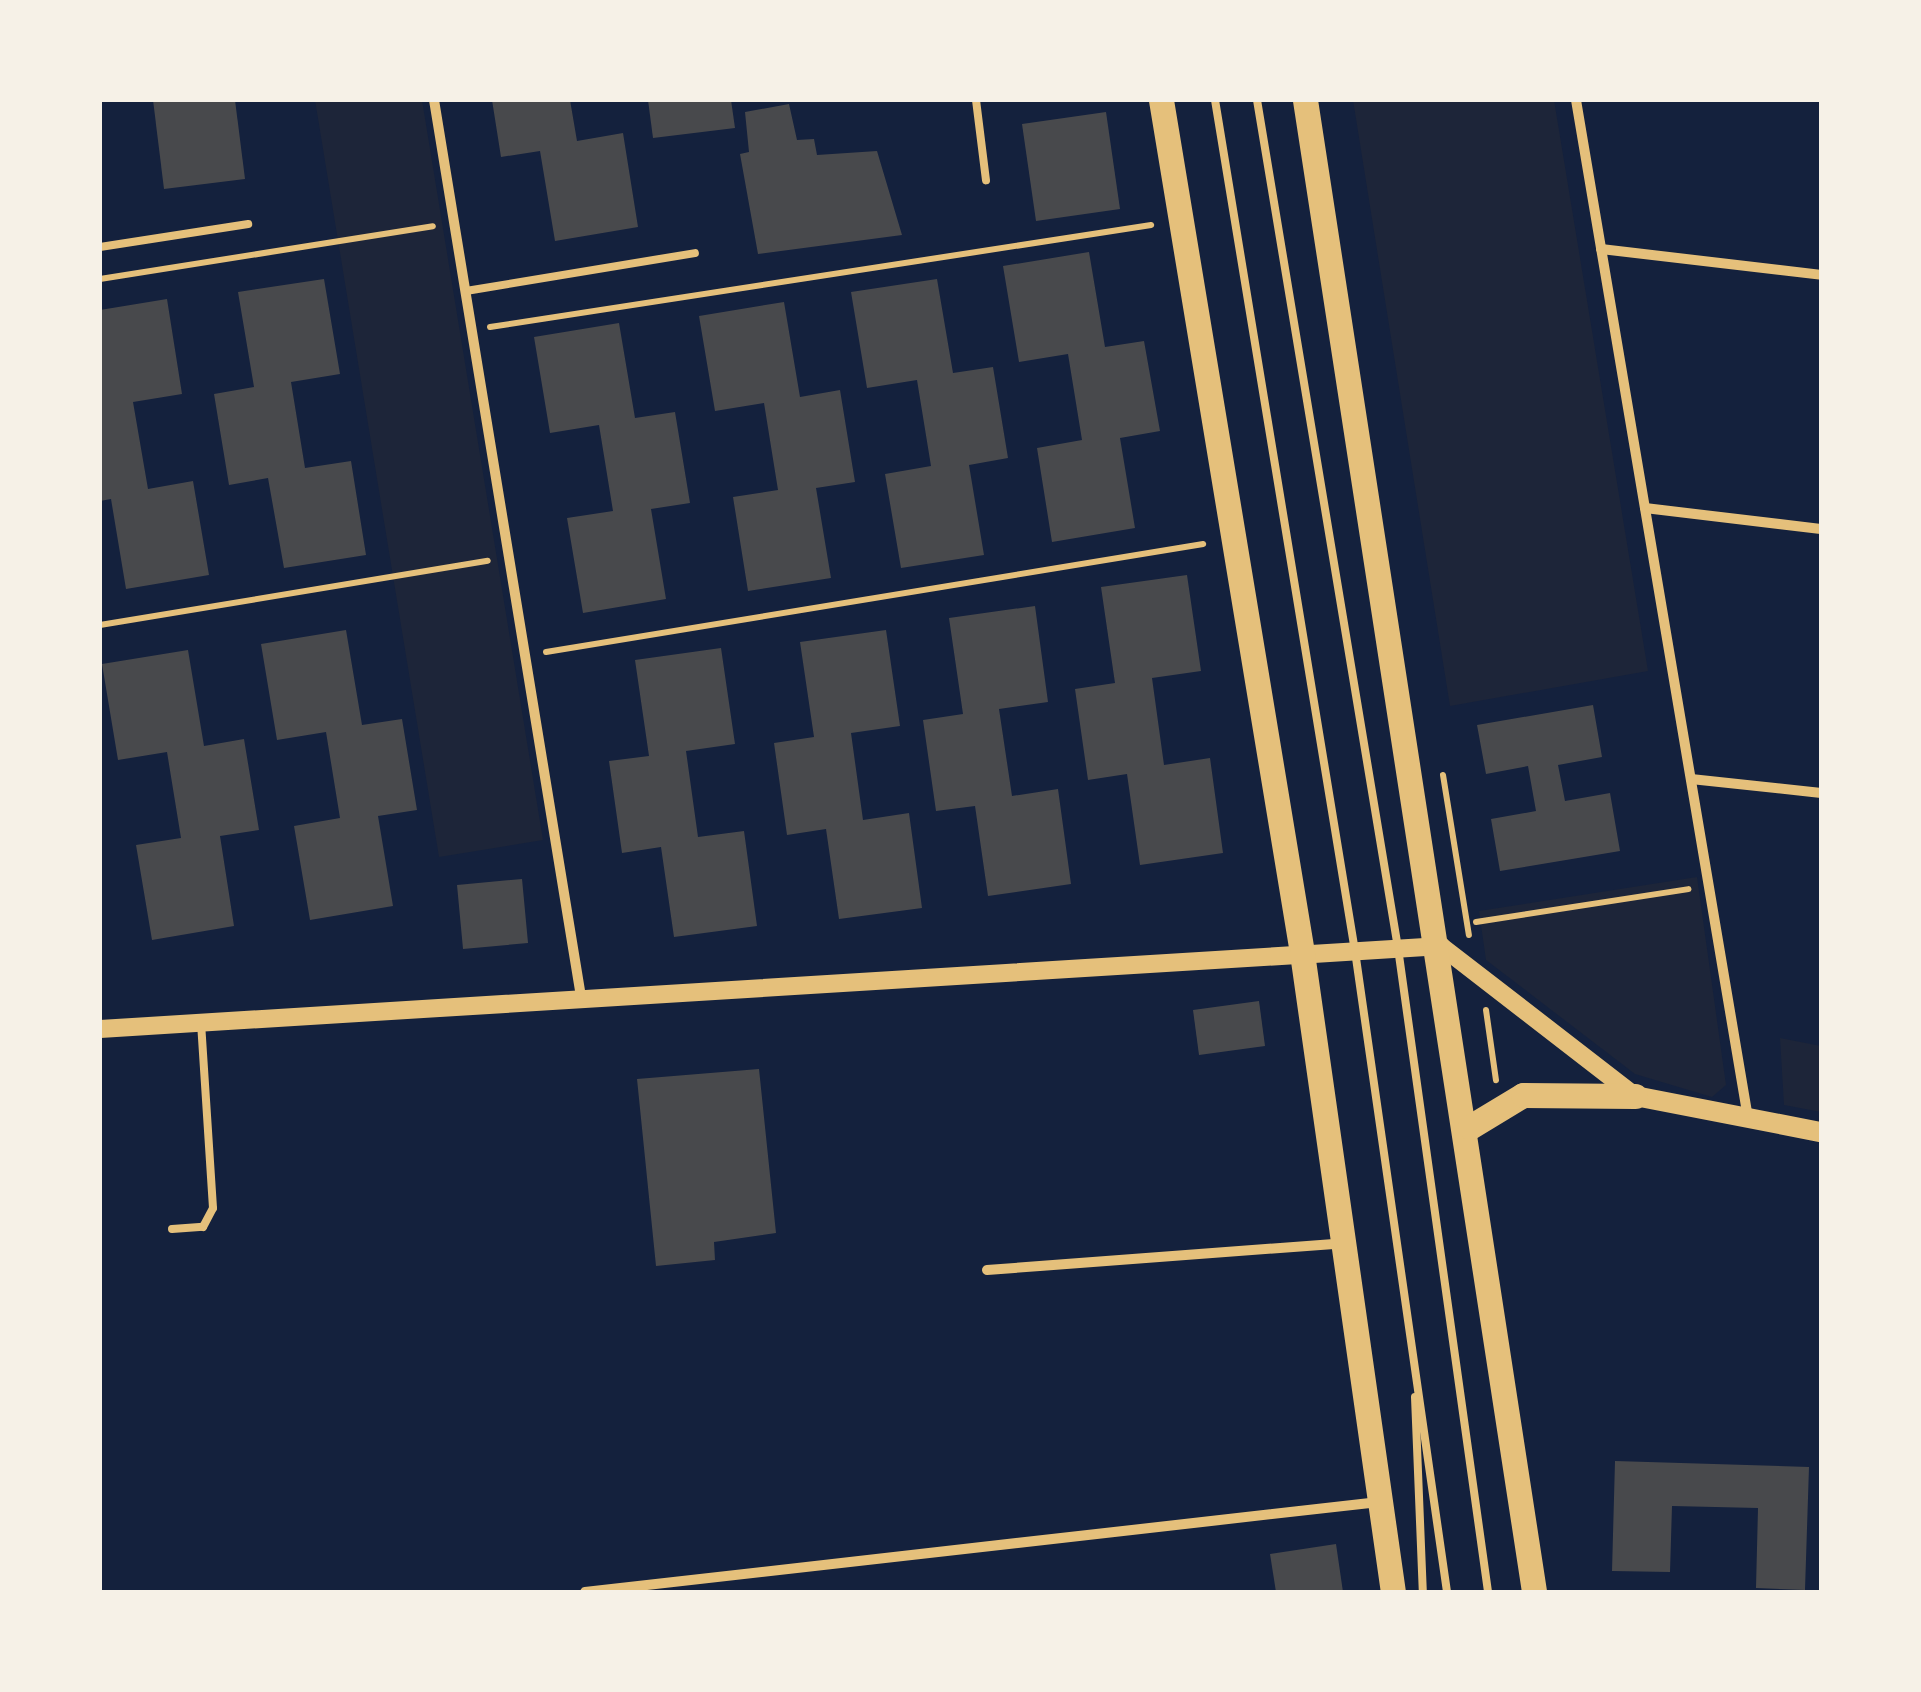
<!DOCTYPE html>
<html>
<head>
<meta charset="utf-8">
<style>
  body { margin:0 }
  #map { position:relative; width:1921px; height:1692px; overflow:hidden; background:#14213d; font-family:Arial,sans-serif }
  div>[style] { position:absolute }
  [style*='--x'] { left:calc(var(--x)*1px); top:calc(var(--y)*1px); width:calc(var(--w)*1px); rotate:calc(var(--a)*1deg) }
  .green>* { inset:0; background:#1d2539 }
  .building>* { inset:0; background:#48494c }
  .path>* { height:6px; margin:-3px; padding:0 3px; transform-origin:3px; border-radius:3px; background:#e5c07b }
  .service>* { height:8px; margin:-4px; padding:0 4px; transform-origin:4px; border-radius:4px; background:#e5c07b }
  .minor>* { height:10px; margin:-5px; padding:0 5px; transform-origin:5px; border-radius:5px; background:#e5c07b }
  .tertiary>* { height:18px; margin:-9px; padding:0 9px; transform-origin:9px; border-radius:9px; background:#e5c07b }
  .secondary>* { height:20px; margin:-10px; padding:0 10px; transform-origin:10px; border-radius:10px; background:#e5c07b }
  .primary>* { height:25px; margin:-12.5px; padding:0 12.5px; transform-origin:12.5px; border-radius:12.5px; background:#e5c07b }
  span { translate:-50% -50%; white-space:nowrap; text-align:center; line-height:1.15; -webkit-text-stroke:10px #f6f1e7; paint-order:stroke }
  .frame { position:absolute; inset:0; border:102px solid #f6f1e7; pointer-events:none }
</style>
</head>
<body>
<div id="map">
  <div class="green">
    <div style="clip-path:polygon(315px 100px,422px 100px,543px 840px,439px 857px)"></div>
    <div style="clip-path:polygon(1353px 100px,1554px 100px,1648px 671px,1450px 706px)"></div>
    <div style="clip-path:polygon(1697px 877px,1726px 1085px,1712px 1097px,1635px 1074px,1486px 960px,1479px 911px)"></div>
    <div style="clip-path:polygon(1780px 1038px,1821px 1046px,1821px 1112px,1784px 1105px)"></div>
  </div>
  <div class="building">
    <div style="clip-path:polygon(153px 100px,235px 100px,245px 179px,164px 189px)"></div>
    <div style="clip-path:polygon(492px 100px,570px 100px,577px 141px,623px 133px,638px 227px,555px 241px,540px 151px,501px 157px)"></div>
    <div style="clip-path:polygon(648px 100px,731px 100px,735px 128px,653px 138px)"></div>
    <div style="clip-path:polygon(789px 104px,797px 140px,814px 139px,817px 155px,877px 151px,902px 235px,758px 254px,740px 154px,749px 152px,745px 112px)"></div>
    <div style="clip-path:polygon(1106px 112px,1120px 209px,1036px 221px,1022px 124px)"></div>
    <div style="clip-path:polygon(1089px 252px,1105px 347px,1144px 341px,1160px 431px,1120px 438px,1135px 528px,1052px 542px,1037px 448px,1082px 440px,1068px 354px,1019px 362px,1003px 266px)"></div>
    <div style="clip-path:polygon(324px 279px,340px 374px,291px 382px,305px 468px,351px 461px,366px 555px,284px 568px,268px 478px,229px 485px,214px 394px,254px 387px,238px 292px)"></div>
    <div style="clip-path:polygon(937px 279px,953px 373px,993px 367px,1008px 458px,969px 465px,984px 555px,901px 568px,885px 474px,931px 466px,917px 380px,867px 388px,851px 292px)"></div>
    <div style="clip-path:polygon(167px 299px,182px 394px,133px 402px,148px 489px,193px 481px,209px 575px,126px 589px,111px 499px,100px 501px,100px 310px)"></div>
    <div style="clip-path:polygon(784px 302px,800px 397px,840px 390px,855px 482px,816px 488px,831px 578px,748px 591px,733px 497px,778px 490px,764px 403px,715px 411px,699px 316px)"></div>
    <div style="clip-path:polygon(619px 323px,635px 418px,675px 412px,690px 503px,651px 509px,666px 599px,583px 613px,567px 518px,613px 511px,599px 425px,550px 433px,534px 337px)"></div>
    <div style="clip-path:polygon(1187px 575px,1201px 671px,1152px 678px,1164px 765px,1210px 758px,1223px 853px,1140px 865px,1127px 774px,1088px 780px,1075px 689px,1115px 683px,1101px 587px)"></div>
    <div style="clip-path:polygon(1035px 606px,1048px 702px,999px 709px,1012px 796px,1058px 789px,1071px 884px,988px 896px,975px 806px,936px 811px,923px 720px,963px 714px,949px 618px)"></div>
    <div style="clip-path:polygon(346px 630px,362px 725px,402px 719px,417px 810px,378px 816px,393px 906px,310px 920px,294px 826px,340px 818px,326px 732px,277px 740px,261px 644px)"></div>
    <div style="clip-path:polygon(886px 630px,900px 726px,851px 733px,863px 820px,909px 813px,922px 908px,839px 919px,826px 829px,787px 835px,774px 743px,814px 737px,800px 642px)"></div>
    <div style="clip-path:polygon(721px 648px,735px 744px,686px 751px,698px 837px,744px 831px,757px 926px,674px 937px,661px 847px,622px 853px,609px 761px,649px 756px,635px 660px)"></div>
    <div style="clip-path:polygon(188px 650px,204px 746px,244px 739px,259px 830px,220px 836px,234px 926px,152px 940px,136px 845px,181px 838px,167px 752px,118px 760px,102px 664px)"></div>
    <div style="clip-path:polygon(1593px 705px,1602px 757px,1558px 765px,1565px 801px,1610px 793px,1620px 851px,1500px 871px,1491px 819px,1536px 811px,1528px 766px,1486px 774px,1477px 725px)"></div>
    <div style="clip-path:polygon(522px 879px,528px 943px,463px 949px,457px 885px)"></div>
    <div style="clip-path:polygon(1259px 1001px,1265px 1046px,1199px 1055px,1193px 1010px)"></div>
    <div style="clip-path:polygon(759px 1069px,776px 1233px,714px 1242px,715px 1260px,656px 1266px,637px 1079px)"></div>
    <div style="clip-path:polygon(1615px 1461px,1809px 1467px,1805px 1590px,1756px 1588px,1758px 1508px,1672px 1506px,1670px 1572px,1612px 1571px)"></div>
    <div style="clip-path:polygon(1336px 1544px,1343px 1592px,1276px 1592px,1270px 1554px)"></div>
  </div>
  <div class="path">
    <div style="--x:100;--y:279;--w:337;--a:-9"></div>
    <div style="--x:490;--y:327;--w:669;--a:-8.77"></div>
    <div style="--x:100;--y:625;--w:393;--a:-9.4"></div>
    <div style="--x:546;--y:652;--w:666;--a:-9.33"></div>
    <div style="--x:1443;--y:775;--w:162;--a:80.8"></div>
    <div style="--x:1476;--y:922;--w:215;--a:-8.8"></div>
    <div style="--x:1486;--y:1010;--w:71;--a:81.9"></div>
  </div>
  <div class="service">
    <div style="--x:976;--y:100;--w:81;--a:82.9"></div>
    <div style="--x:1215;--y:100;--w:862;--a:80.66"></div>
    <div style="--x:1355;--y:951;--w:648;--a:81.83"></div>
    <div style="--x:1257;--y:100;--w:860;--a:80.56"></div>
    <div style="--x:1398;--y:948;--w:650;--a:82.04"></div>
    <div style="--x:100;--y:247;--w:150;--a:-8.8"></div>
    <div style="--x:466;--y:291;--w:232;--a:-9.4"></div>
    <div style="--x:172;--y:1229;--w:31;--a:-4"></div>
    <div style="--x:203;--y:1227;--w:21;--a:-62"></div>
    <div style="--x:213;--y:1208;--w:185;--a:-93.7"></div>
    <div style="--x:1415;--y:1397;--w:195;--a:87.7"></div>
  </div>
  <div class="minor">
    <div style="--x:434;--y:100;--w:909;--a:80.69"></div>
    <div style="--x:1576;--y:100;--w:1032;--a:80.41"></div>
    <div style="--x:1601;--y:249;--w:222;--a:6.7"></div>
    <div style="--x:1645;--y:508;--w:177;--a:6.8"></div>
    <div style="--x:1691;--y:779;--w:131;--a:6.1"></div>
    <div style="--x:987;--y:1270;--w:358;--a:-4.3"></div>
    <div style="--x:585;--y:1592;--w:799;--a:-6.47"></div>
  </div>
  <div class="tertiary">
    <div style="--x:100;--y:1029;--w:1344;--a:-3.54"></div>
    <div style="--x:1441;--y:946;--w:245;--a:37.7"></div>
  </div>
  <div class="secondary">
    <div style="--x:1635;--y:1096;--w:189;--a:11"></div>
  </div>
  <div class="primary">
    <div style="--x:1161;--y:100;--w:865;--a:80.61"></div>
    <div style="--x:1302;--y:953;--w:645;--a:81.9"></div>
    <div style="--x:1305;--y:100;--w:1509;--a:81.27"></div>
    <div style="--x:1470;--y:1127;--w:62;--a:-31.1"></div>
    <div style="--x:1523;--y:1095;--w:112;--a:0.5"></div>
  </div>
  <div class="frame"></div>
</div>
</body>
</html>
